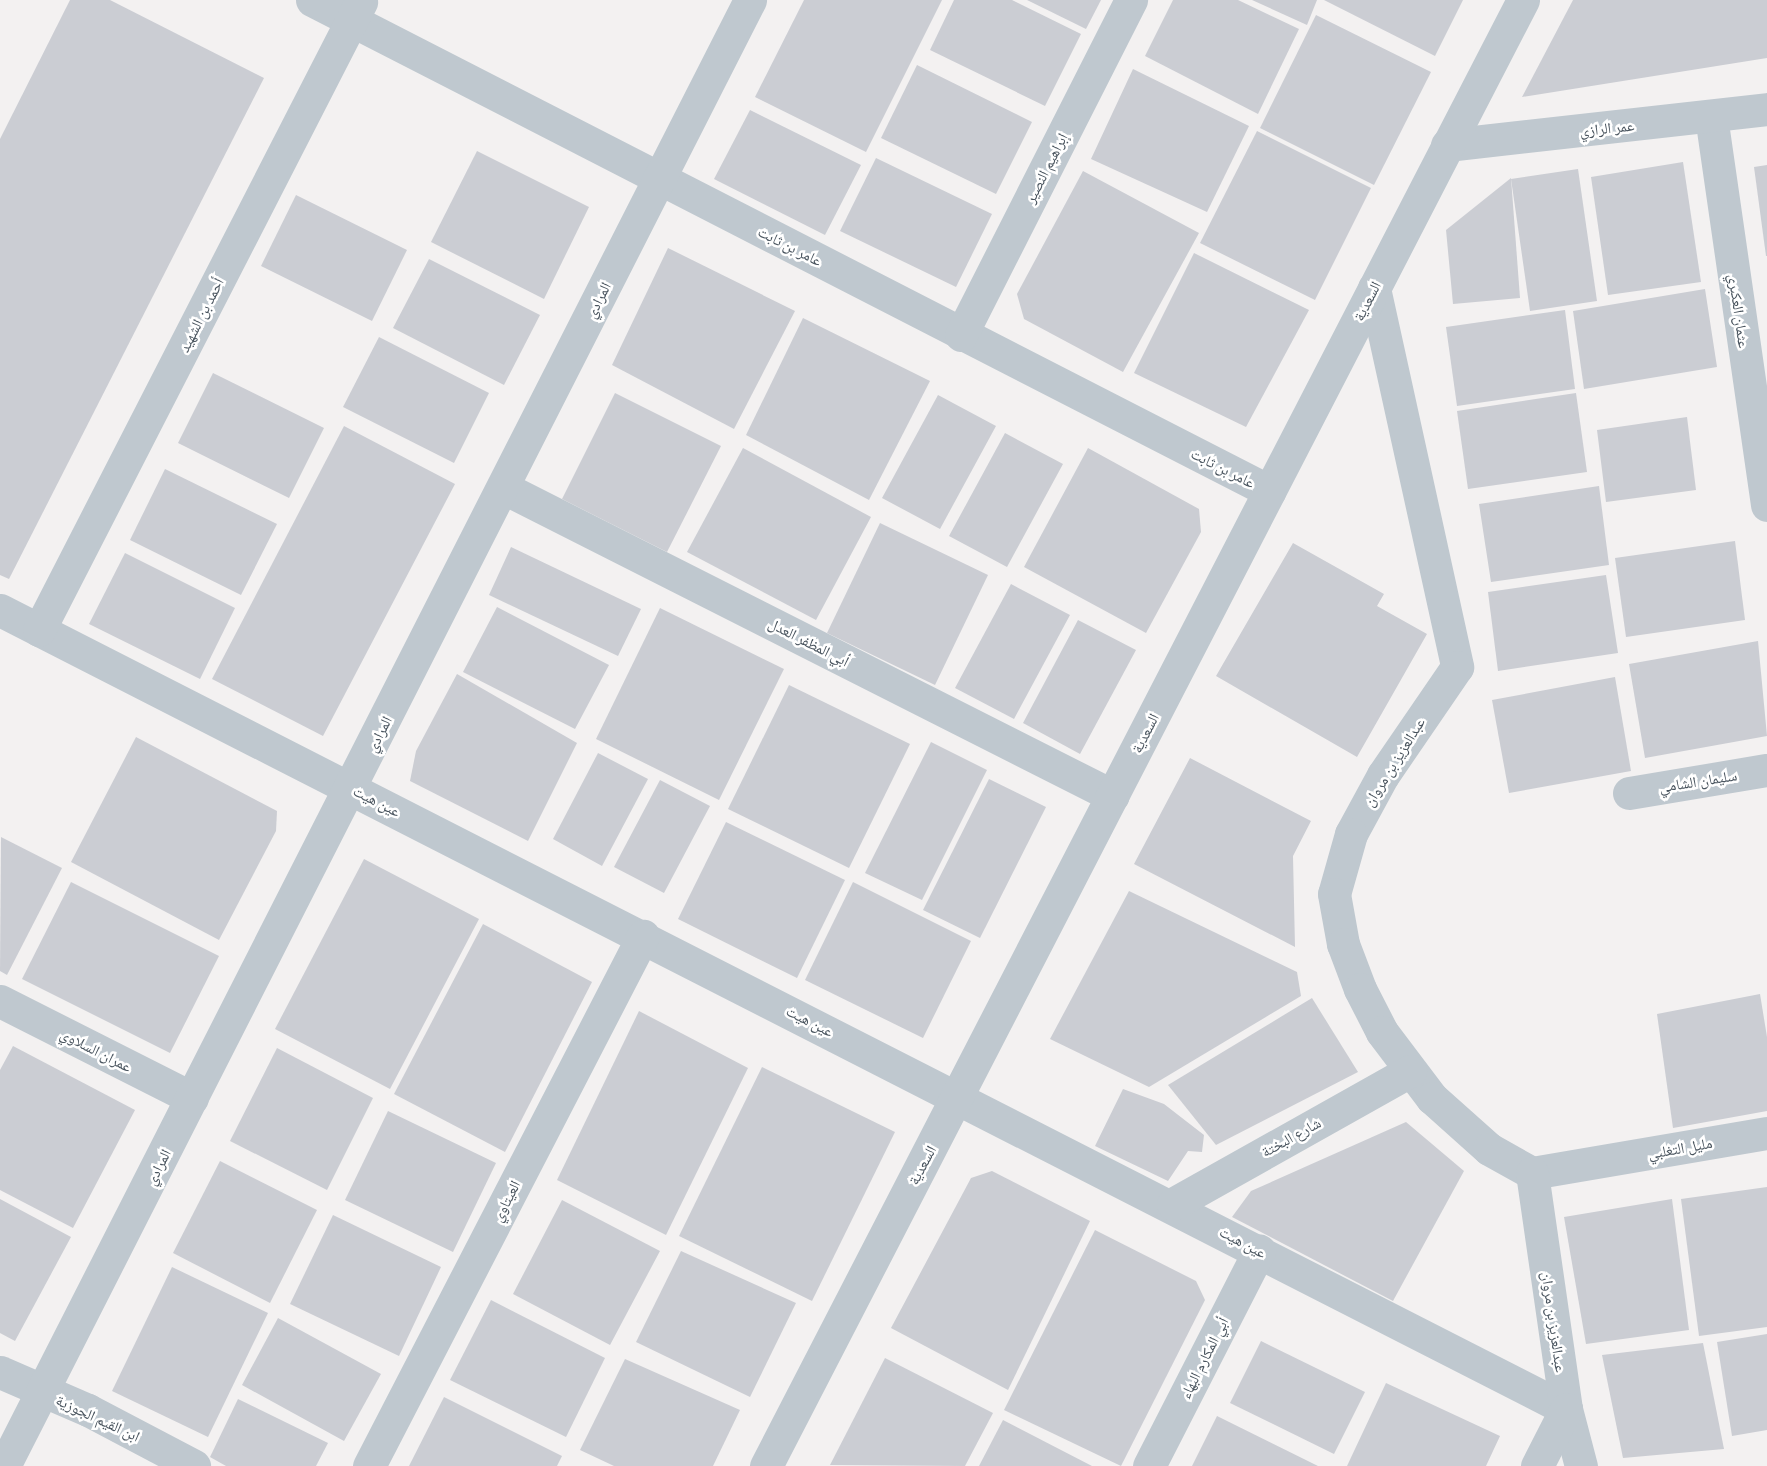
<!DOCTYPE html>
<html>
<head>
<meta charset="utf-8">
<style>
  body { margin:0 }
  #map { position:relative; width:1767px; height:1466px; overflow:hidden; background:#f3f1f1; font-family:"Archivo Narrow","Noto Naskh Arabic",sans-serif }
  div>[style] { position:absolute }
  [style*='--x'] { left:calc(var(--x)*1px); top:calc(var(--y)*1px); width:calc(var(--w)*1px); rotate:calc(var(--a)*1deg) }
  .building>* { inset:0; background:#cbcdd3 }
  .street>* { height:33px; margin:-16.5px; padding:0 16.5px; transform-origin:16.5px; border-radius:16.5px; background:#bfc8cf }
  span { translate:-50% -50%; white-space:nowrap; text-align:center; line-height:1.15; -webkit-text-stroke:5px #fff; paint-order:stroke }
  .street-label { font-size:15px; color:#49545e }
</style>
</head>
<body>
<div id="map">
  <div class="building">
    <div style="clip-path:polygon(70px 0,110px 0,264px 78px,9px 579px,0 575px,0 139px)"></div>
    <div style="clip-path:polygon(804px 0,942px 0,866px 152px,755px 97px)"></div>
    <div style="clip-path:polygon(954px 0,1012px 0,1081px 34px,1045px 106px,930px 50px)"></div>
    <div style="clip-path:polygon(1027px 0,1101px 0,1086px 29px)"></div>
    <div style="clip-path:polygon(1173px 0,1238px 0,1299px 29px,1258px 114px,1145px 56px)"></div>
    <div style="clip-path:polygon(1252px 0,1317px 0,1307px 25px)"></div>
    <div style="clip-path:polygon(1324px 0,1463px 0,1435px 56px)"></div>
    <div style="clip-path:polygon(1573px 0,1767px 0,1767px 58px,1522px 97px)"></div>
    <div style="clip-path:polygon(1316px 15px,1431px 72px,1374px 185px,1260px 128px)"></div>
    <div style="clip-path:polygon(917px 65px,1032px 122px,996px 194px,881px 138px)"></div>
    <div style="clip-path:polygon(1133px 69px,1249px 126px,1207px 212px,1091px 159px)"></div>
    <div style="clip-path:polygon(750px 110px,861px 165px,825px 235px,714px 179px)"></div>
    <div style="clip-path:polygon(1257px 131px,1371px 188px,1315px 300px,1200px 243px)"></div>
    <div style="clip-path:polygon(477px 151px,589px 207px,544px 299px,431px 242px)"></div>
    <div style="clip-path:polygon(876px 158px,992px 214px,956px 287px,840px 231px)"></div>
    <div style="clip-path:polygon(1683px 162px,1701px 282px,1608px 295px,1591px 177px)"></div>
    <div style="clip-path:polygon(1767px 165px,1767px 256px,1766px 256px,1754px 167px)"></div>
    <div style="clip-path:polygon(1578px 169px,1597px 301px,1530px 311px,1511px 179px)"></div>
    <div style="clip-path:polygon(1083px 171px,1199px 233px,1123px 372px,1024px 319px,1017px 294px)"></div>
    <div style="clip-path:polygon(1511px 178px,1520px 298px,1453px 304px,1446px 230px)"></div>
    <div style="clip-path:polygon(296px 195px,407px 250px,372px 321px,261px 266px)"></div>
    <div style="clip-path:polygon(668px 248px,795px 311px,734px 429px,612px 365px)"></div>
    <div style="clip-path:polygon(1194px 253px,1309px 310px,1246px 427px,1134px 373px)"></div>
    <div style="clip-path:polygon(429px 259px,540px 315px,504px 385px,393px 328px)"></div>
    <div style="clip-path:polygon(1705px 289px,1717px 367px,1584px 389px,1573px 311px)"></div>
    <div style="clip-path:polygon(1565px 310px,1575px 389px,1457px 406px,1446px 327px)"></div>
    <div style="clip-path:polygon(803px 318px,930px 381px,869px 500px,746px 435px)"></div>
    <div style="clip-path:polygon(379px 337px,489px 393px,454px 463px,343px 407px)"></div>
    <div style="clip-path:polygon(213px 373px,324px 428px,289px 498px,178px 443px)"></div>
    <div style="clip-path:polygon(615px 393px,721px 446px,667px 552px,562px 499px)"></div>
    <div style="clip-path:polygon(1576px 393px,1587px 472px,1468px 489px,1457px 411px)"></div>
    <div style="clip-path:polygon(938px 395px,996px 426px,940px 529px,882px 498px)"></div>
    <div style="clip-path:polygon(1687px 417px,1696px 490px,1606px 502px,1597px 430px)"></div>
    <div style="clip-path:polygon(344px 426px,455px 484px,323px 736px,212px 679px)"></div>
    <div style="clip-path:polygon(1005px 433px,1063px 464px,1007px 567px,949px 536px)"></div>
    <div style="clip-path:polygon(743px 448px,871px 517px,816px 620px,687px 552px)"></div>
    <div style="clip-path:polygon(1088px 448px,1199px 509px,1201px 532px,1146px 633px,1024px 567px)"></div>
    <div style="clip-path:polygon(165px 469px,277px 524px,241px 595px,130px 540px)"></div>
    <div style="clip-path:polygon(1599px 486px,1609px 565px,1491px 582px,1479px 504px)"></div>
    <div style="clip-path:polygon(880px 523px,988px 575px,935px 685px,827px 633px)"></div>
    <div style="clip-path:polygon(1735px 541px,1745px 620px,1626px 637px,1615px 558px)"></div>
    <div style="clip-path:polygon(1293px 543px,1384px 594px,1377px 606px,1427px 634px,1357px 757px,1216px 676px)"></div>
    <div style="clip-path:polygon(511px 547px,641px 609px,618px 656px,489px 595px)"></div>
    <div style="clip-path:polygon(125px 553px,235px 608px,200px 679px,89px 624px)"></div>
    <div style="clip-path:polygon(1606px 575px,1618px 653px,1498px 671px,1488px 592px)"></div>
    <div style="clip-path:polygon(1011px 584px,1070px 615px,1014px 719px,955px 688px)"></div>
    <div style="clip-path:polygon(497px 607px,609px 665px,575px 729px,463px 672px)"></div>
    <div style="clip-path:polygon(660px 608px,784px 669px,719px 800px,596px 739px)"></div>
    <div style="clip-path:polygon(1078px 620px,1136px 650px,1080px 754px,1023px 723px)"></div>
    <div style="clip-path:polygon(1758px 641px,1767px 736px,1645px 758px,1629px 664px)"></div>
    <div style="clip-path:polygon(457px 674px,577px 743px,528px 841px,410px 781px,416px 751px)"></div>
    <div style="clip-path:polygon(1615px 677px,1631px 771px,1509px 793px,1492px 700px)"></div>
    <div style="clip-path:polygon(789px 685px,910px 744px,849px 868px,728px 809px)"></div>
    <div style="clip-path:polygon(136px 737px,277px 811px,276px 831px,219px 940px,71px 862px)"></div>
    <div style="clip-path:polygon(931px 742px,987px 770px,922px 900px,865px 873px)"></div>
    <div style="clip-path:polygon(598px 753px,648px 779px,602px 866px,553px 839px)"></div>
    <div style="clip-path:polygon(1190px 758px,1311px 821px,1293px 856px,1295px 947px,1134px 864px)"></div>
    <div style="clip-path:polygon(989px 779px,1046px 807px,980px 938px,923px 910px)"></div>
    <div style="clip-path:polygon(660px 780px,710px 806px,664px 893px,614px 867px)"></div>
    <div style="clip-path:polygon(726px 822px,845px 880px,797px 978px,678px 919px)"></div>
    <div style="clip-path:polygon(1px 837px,62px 868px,7px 975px,0 971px)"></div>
    <div style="clip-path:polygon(364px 859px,479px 919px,390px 1089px,275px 1029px)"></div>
    <div style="clip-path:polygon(71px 882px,219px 956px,170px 1053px,22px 979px)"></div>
    <div style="clip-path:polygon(853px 882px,971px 941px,923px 1038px,805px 980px)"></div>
    <div style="clip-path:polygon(1129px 891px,1297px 972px,1301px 996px,1149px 1087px,1050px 1039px)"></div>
    <div style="clip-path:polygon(483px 924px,592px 982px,505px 1152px,394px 1094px)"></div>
    <div style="clip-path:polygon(1760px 994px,1767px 1037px,1767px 1111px,1673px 1128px,1657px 1014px)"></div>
    <div style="clip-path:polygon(1312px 998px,1358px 1072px,1216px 1145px,1168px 1085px)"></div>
    <div style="clip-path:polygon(639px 1011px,748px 1068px,666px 1235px,557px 1180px)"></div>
    <div style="clip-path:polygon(13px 1046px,135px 1110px,73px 1228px,0 1190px,0 1070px)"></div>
    <div style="clip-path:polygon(277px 1048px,373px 1098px,327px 1190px,230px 1141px)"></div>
    <div style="clip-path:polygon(762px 1067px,895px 1132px,812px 1301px,679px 1236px)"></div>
    <div style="clip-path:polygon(1123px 1089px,1164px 1104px,1204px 1135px,1202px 1152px,1188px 1151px,1168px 1181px,1095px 1146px)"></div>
    <div style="clip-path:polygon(388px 1111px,496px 1163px,453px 1252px,345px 1200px)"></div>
    <div style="clip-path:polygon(1406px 1122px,1464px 1171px,1393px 1301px,1232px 1217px,1251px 1191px)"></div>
    <div style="clip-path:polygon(220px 1161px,317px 1210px,270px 1303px,173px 1253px)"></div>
    <div style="clip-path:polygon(992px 1171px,1090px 1221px,1008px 1390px,891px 1328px,971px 1178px)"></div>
    <div style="clip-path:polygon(1767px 1187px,1767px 1327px,1699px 1336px,1681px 1199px)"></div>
    <div style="clip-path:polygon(0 1199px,71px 1237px,15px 1341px,0 1333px)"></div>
    <div style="clip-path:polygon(1672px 1199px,1689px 1330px,1586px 1344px,1564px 1217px)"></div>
    <div style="clip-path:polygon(562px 1200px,660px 1251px,610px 1345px,513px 1294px)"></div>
    <div style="clip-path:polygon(333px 1215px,441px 1267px,399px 1356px,290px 1304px)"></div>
    <div style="clip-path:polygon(1095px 1230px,1196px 1281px,1205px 1300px,1121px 1466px,1004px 1410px)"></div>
    <div style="clip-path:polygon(681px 1251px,796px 1303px,750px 1397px,636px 1342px)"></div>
    <div style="clip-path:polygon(172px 1267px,268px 1313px,208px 1437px,112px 1391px)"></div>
    <div style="clip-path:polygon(491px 1300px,605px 1358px,566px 1437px,450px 1380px)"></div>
    <div style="clip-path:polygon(278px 1318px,381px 1374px,344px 1441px,242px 1385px)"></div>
    <div style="clip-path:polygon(1767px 1334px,1767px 1430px,1732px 1436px,1717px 1342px)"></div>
    <div style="clip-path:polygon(1261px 1341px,1365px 1392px,1334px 1454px,1230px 1403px)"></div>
    <div style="clip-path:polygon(1703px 1343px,1724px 1449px,1623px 1458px,1602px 1355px)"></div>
    <div style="clip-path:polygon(885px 1358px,993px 1413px,965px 1466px,830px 1465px)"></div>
    <div style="clip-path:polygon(625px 1359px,740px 1410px,713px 1466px,614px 1466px,580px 1450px)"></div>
    <div style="clip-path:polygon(1386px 1383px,1500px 1436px,1486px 1466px,1347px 1466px)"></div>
    <div style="clip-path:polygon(444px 1397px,562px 1456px,557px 1466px,409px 1466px)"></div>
    <div style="clip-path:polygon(238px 1399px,328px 1443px,316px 1466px,226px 1466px,210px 1457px)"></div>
    <div style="clip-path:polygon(1217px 1416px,1318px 1466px,1192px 1466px)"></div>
    <div style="clip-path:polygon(1003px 1420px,1092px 1466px,979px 1466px)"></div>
  </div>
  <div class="street">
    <div style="--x:312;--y:0;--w:1076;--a:27.16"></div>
    <div style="--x:1711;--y:116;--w:393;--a:81.8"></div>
    <div style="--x:1447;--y:145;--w:322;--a:-6.4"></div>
    <div style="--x:1374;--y:288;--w:388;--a:77.6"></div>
    <div style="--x:1457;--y:667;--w:131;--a:124.4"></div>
    <div style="--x:1383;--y:775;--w:67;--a:118.5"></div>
    <div style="--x:1351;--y:834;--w:62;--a:105.8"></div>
    <div style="--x:1334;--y:894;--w:51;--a:79.8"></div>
    <div style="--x:1343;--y:944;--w:48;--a:69.3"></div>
    <div style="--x:1360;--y:989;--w:48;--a:62.9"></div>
    <div style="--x:1382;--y:1032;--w:83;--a:52.9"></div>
    <div style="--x:1432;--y:1098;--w:76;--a:41.8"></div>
    <div style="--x:1489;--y:1149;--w:49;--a:29.2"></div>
    <div style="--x:1532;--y:1173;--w:238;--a:-9.7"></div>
    <div style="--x:961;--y:335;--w:376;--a:-63.1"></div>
    <div style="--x:504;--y:488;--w:682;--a:26.83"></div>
    <div style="--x:0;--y:610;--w:1758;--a:27.03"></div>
    <div style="--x:1566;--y:1409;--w:59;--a:75.3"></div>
    <div style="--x:39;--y:630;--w:706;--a:-62.85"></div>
    <div style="--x:1629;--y:793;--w:140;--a:-9.5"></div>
    <div style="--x:0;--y:1001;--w:215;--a:26.8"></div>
    <div style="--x:1532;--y:1173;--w:238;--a:81.8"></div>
    <div style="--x:1566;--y:1409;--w:64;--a:117"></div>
    <div style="--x:1173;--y:1204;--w:272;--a:-29.3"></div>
    <div style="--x:0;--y:1372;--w:96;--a:23.4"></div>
    <div style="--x:88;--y:1410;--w:120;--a:27.8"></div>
    <div style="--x:4;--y:1466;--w:1645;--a:-63.03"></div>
    <div style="--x:369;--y:1466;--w:597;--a:-62.66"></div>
    <div style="--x:766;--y:1466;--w:1650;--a:-62.69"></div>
    <div style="--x:1149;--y:1466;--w:242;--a:-62.9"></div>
  </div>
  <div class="street-label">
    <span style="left:1607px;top:128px;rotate:-6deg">عمر الرازي</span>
    <span style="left:1046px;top:168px;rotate:-63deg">إبراهيم النصير</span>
    <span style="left:790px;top:246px;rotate:27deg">عامر بن ثابت</span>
    <span style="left:598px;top:300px;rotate:-63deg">المرادي</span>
    <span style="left:1367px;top:301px;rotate:-63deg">السعدية</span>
    <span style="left:1739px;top:311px;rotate:82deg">عثمان العكبري</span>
    <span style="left:201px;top:315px;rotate:-63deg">أحمد بن الشهيد</span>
    <span style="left:1223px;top:468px;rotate:27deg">عامر بن ثابت</span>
    <span style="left:809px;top:642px;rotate:27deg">أبي المظفر العدل</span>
    <span style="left:1145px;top:733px;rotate:-63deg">السعدية</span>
    <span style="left:379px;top:734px;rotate:-63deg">المرادي</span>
    <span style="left:1394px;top:762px;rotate:-58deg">عبدالعزيز بن مروان</span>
    <span style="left:1698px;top:781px;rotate:-9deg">سليمان الشامي</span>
    <span style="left:377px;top:801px;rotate:27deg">عين هيت</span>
    <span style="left:810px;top:1021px;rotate:27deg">عين هيت</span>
    <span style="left:96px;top:1050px;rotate:27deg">عمران السلاوي</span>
    <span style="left:1291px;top:1137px;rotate:-29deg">شارع البختة</span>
    <span style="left:1680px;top:1148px;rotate:-10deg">مليل التغلبي</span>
    <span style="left:922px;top:1165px;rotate:-62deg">السعدية</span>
    <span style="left:158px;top:1167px;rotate:-63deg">المرادي</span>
    <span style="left:506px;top:1201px;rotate:-63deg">العيتاوي</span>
    <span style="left:1243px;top:1242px;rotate:28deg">عين هيت</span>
    <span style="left:1554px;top:1322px;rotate:82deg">عبدالعزيز بن مروان</span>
    <span style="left:1204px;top:1358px;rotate:-63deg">أبي المكارم البهاء</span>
    <span style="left:98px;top:1418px;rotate:25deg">ابن القيم الجوزية</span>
  </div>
</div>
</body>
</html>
